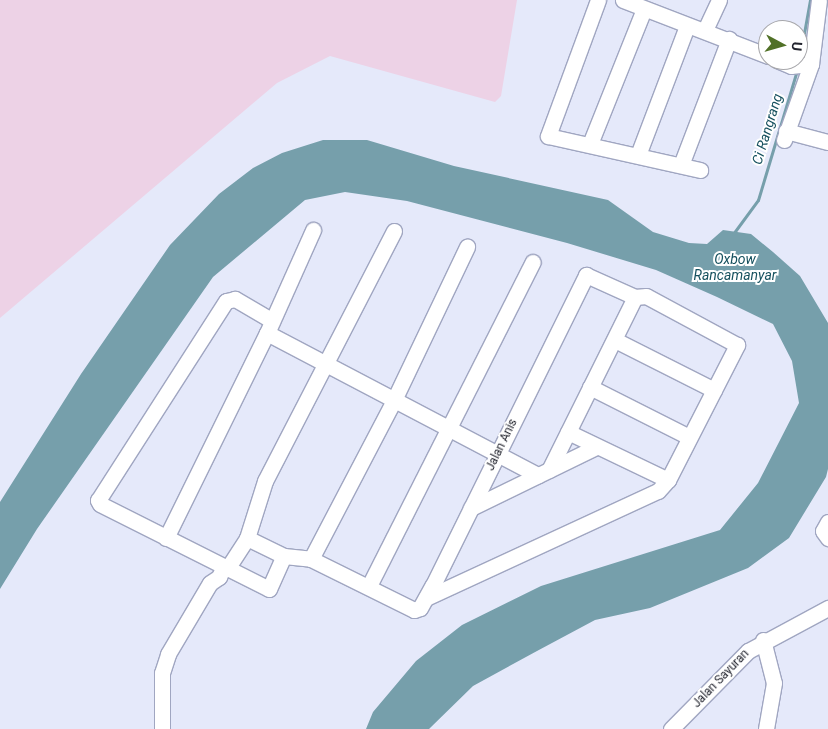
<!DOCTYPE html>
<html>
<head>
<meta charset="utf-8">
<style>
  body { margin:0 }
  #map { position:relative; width:828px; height:729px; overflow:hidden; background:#e5e9fa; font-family:Roboto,sans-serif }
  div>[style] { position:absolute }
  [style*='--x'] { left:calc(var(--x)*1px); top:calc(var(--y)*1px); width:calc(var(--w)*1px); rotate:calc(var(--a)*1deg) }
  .green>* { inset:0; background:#edd2e6 }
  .water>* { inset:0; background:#769fab }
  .stream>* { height:3px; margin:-1.5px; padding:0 1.5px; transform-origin:1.5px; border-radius:1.5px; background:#769fab }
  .roads { filter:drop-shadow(1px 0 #a0a6c1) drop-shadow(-1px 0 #a0a6c1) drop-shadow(0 1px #a0a6c1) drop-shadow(0 -1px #a0a6c1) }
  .minor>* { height:15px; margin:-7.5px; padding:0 7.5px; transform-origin:7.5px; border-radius:7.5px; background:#fff }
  span { translate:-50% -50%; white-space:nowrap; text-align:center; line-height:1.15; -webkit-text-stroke:4px #fff; paint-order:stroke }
  .street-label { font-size:12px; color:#22242e }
  .water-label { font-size:14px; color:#15505e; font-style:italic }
  .north { position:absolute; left:758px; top:20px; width:50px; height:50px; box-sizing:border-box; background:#fff; border:1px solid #a7a7ab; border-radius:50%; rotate:96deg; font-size:14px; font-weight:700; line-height:20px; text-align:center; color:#22242e }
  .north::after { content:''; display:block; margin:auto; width:18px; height:22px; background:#517127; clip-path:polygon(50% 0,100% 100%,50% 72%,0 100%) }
</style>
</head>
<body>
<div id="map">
  <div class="green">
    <div style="clip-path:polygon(0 0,517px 0,501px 96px,495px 102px,330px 56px,277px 83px,0 318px)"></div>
  </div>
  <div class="water">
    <div style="clip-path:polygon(323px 140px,367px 140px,454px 166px,608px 200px,653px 232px,689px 243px,707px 244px,723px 230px,751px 234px,773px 252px,800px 276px,828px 323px,828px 469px,826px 477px,789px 538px,748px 568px,650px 608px,595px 620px,537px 651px,473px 686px,429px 729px,366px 729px,373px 712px,416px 661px,462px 625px,541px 586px,720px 530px,758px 483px,799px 403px,792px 361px,773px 324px,717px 297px,656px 270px,567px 243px,407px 201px,345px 192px,305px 200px,213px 277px,37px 529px,0 589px,0 502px,81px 374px,170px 245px,219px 194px,253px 168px,282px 153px)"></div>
  </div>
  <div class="stream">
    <div style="--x:799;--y:61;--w:62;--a:-79.8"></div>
    <div style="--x:733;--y:234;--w:42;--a:-53.7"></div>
    <div style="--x:758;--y:200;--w:136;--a:-73.3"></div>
  </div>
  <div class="roads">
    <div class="minor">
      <div style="--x:598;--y:0;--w:145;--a:110.2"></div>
      <div style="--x:548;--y:136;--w:156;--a:12.6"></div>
      <div style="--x:623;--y:0;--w:155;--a:21.1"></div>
      <div style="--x:705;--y:30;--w:33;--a:-65"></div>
      <div style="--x:777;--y:60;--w:15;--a:23"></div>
      <div style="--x:791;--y:66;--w:20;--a:-6"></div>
      <div style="--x:786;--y:131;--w:43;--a:14.7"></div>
      <div style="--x:784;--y:140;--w:81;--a:-70.4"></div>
      <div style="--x:811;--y:64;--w:64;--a:-82.9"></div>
      <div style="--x:590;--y:144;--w:145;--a:-68.2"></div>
      <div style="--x:638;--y:155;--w:138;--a:-69.2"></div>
      <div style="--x:681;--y:165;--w:135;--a:-69.1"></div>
      <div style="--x:394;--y:231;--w:281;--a:117.3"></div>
      <div style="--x:265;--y:481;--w:60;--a:107.5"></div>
      <div style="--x:247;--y:538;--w:41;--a:25.9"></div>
      <div style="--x:284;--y:556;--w:27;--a:6"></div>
      <div style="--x:311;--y:559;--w:115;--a:26.3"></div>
      <div style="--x:414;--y:610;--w:6;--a:-18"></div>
      <div style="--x:420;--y:608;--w:26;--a:-61"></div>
      <div style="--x:433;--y:585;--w:346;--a:-63.7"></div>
      <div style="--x:586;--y:275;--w:54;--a:24.2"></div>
      <div style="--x:271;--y:320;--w:42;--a:-149.7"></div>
      <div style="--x:235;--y:299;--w:9;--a:167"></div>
      <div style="--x:226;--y:301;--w:237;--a:122.7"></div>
      <div style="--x:98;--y:500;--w:4;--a:63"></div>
      <div style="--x:100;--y:504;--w:189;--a:26.7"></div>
      <div style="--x:269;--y:589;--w:36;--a:-66"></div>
      <div style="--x:267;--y:333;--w:306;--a:27.7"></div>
      <div style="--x:615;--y:340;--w:111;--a:26.8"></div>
      <div style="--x:590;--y:387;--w:111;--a:26.8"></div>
      <div style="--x:568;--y:432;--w:111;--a:25.6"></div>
      <div style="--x:471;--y:508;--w:139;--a:-26"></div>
      <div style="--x:828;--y:522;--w:10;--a:119"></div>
      <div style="--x:823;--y:531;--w:9;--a:54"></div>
      <div style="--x:166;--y:538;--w:229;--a:-63.8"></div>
      <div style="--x:267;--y:333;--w:113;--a:-65.9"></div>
      <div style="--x:311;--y:559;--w:179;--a:-62.4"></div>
      <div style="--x:394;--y:400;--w:170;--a:-64.5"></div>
      <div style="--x:227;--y:569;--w:37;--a:-57"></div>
      <div style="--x:369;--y:586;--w:363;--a:-63.2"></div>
      <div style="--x:426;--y:598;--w:255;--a:-24.8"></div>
      <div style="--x:658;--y:491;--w:15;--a:-48"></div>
      <div style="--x:668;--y:480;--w:152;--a:-62.9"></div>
      <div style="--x:737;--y:345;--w:103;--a:-151.7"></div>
      <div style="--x:646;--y:296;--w:11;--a:175"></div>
      <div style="--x:635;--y:297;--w:193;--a:116.4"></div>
      <div style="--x:763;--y:640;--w:44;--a:75.7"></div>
      <div style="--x:774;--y:683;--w:47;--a:99.9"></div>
      <div style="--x:162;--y:729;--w:56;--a:-90"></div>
      <div style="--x:162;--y:673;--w:20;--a:-72"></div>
      <div style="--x:168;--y:654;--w:82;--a:-59.4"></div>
      <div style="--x:210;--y:583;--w:11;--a:-34"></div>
      <div style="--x:219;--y:577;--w:10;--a:-66"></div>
      <div style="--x:671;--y:729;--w:110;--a:-45.4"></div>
      <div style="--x:748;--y:651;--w:91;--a:-28.3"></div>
    </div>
  </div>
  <div class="street-label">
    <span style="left:502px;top:445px;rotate:-64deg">Jalan Anis</span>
    <span style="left:721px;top:679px;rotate:-46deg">Jalan Sayuran</span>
  </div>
  <div class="water-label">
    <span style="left:767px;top:129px;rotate:-73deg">Ci Rangrang</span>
    <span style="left:735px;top:267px">Oxbow<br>Rancamanyar</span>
  </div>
  <div class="north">U</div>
</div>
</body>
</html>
